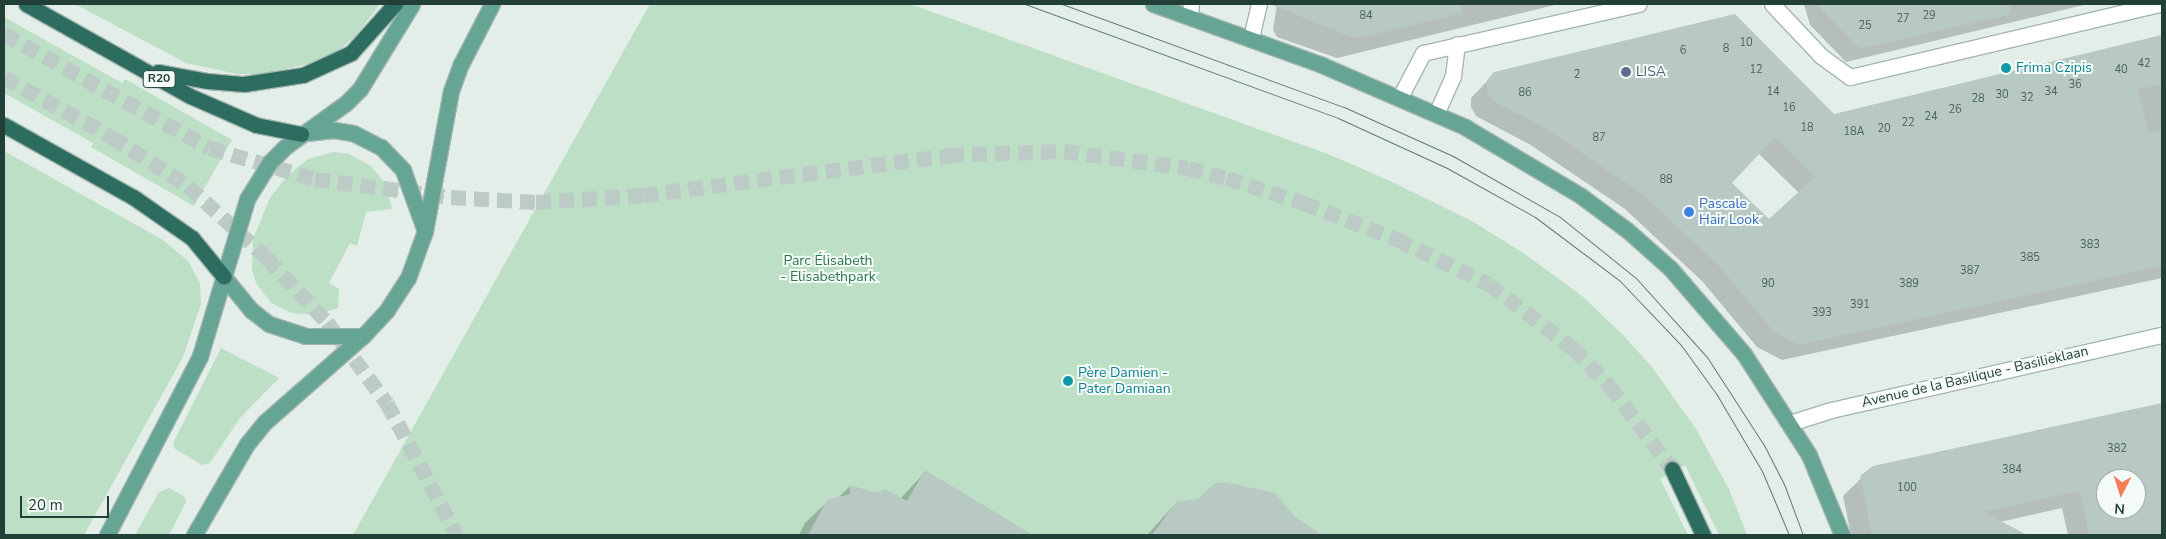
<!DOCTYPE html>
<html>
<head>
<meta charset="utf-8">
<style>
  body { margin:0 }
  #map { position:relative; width:2166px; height:539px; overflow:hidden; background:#e3eee9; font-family:"Nunito Sans",sans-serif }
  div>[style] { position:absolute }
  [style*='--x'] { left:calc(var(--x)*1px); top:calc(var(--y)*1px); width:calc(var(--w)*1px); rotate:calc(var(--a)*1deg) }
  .green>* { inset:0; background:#bcdfc5 }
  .shadow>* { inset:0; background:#0003 }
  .building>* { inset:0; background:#b8c8c2 }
  .highway-tunnel>* { height:15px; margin-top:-7.5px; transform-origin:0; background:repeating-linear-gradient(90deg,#bccbc5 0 15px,transparent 0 23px) }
  .roads { filter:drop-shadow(1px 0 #a5b6b0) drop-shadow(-1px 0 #a5b6b0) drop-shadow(0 1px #a5b6b0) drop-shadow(0 -1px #a5b6b0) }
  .street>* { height:15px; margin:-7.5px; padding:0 7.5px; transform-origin:7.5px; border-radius:7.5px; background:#fff }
  .primary>* { height:15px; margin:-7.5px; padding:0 7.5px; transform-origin:7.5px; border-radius:7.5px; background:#66a494 }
  .highway>* { height:15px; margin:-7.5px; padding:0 7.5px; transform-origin:7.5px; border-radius:7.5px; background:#2d6d5f }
  .tram>* { height:1px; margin:-0.5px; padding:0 0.5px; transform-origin:0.5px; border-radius:0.5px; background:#5d7b72 }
  .dots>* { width:14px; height:14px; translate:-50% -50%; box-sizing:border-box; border:2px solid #f4faf7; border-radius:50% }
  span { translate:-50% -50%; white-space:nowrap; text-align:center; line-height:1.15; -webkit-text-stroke:4px #f4faf7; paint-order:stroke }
  .number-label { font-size:11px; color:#48625a }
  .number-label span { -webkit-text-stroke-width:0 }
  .shield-label span { padding:1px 4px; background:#f4faf7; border:1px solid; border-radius:4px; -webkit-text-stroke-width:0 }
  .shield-label { font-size:12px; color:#224037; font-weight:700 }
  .culture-label { font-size:14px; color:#0d838f }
  .left { translate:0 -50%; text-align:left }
  .service-label { font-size:14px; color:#4e5e75 }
  .shop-label { font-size:14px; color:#366cbe }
  .park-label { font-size:14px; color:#2b7848 }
  .street-label { font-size:14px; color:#224037 }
  .frame { position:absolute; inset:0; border:5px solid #224037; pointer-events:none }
  .north { position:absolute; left:2096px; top:469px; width:50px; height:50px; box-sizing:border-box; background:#f4faf7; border:1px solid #a0b0aa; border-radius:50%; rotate:185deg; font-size:14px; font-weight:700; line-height:20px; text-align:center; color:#224037 }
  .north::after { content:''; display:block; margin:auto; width:18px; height:22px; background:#f67d59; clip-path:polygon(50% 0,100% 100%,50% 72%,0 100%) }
  .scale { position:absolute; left:20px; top:496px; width:89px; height:22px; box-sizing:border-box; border:2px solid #224037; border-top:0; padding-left:6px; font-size:15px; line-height:18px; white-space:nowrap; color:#224037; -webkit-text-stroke:4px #f4faf7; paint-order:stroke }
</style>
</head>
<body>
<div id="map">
  <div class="green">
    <div style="clip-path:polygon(75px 4px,380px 4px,357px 34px,339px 50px,316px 62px,263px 74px,237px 74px,186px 63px)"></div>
    <div style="clip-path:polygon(650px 4px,910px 4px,1328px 154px,1388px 180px,1470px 220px,1522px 252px,1582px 296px,1623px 335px,1652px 367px,1696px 429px,1729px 489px,1747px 535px,1719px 535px,1685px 465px,1660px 479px,1688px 535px,353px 535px)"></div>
    <div style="clip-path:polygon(4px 17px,122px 83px,125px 79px,232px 140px,194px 206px,91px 147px,93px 143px,4px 93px)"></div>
    <div style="clip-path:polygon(4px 151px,163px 240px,188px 261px,200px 283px,201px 304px,183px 357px,84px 535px,4px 535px)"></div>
    <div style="clip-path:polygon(334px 152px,349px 154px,371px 166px,386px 184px,392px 209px,366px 212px,357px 246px,350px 243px,329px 283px,339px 289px,338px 308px,315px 315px,291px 313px,271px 303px,256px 283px,252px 270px,253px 239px,270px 198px,287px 176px,308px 159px)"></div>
    <div style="clip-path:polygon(221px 348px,279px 378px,240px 418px,210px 463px,202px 465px,175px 449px,173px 443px)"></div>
    <div style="clip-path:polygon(169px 488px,185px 497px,186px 502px,169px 535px,135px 535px,159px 492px)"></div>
  </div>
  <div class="shadow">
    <div style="clip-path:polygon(1277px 4px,1559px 4px,1337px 58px,1277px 37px,1273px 30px)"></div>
    <div style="clip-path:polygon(1804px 4px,2088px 4px,1846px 62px,1810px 25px)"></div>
    <div style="clip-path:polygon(evenodd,2162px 36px,2162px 278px,1782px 360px,1757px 347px,1702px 281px,1625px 209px,1529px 144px,1476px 116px,1471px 107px,1471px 98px,1494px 74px,1833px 115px,2162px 36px,1758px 153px,1799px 193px,1769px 221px,1730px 183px,1758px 153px)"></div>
    <div style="clip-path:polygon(evenodd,2162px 404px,2162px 535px,2068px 535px,2062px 508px,2000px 522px,2024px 535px,1851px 535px,1843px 496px,1873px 467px,2162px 404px,2106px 479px,2136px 479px,2136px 509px,2106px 509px,2106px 479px)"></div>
    <div style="clip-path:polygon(925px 472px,1031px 535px,799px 535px,805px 523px,828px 501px,838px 498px,850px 486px,900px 499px)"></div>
    <div style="clip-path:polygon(1176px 503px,1294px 517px,1311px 530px,1313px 535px,1147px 535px)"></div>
  </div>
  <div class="building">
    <div style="clip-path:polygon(1270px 4px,1461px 4px,1462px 13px,1360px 38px,1348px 36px)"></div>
    <div style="clip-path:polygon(1816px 4px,2010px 4px,2011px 14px,1860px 49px)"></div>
    <div style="clip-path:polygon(evenodd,1735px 14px,1834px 114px,2162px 35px,2162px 84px,2138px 90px,2149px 133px,2162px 130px,2162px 266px,1799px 345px,1773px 331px,1718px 265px,1641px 193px,1545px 128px,1492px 100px,1487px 91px,1487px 80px,1494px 72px,1735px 14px,1775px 137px,1815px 177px,1769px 219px,1732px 183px,1775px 137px)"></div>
    <div style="clip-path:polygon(evenodd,2162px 403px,2162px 535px,2089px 535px,2080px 491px,1984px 512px,2027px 535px,1872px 535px,1860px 476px,1873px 466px,2162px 403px,2106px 479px,2136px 479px,2136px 509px,2106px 509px,2106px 479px)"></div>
    <div style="clip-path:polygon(925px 470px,1033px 535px,808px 535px,827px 500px,850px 494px,849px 485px,877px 493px,885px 489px,907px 501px)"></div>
    <div style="clip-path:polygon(1224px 482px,1275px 493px,1294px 516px,1322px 535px,1152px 535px,1176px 502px,1198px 499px,1214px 484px)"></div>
  </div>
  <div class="highway-tunnel">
    <div style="--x:4;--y:34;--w:235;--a:29"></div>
    <div style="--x:210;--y:148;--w:109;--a:16.4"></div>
    <div style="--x:315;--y:179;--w:137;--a:7.5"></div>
    <div style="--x:451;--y:197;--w:85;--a:3.4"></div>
    <div style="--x:536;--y:202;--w:107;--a:-3.7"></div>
    <div style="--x:643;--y:195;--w:309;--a:-7.4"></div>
    <div style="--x:949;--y:155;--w:115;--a:-2"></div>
    <div style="--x:1064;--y:151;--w:125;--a:7.8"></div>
    <div style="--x:1188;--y:168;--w:40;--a:14.4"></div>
    <div style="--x:1227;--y:178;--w:81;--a:18"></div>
    <div style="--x:1304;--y:203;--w:100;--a:21.2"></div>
    <div style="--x:1397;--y:239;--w:102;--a:26.1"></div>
    <div style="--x:1489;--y:284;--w:106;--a:37.3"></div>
    <div style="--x:1573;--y:348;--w:53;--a:45.8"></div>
    <div style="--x:1610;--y:386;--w:104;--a:53.2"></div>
    <div style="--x:4;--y:77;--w:124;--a:29.1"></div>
    <div style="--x:112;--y:137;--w:90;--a:32.8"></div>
    <div style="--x:188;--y:186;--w:107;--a:42.3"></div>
    <div style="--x:267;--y:258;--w:88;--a:46.8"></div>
    <div style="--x:327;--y:322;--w:101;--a:53.5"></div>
    <div style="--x:387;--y:403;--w:149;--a:62.1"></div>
  </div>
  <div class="roads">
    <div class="street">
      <div style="--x:1772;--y:4;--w:71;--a:46.7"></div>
      <div style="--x:1821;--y:56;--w:36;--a:36"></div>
      <div style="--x:1850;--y:77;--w:318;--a:-13.3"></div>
      <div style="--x:1190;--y:17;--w:13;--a:-86"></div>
      <div style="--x:1251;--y:38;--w:35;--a:-77"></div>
      <div style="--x:1400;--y:97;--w:50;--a:-62.4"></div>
      <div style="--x:1423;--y:53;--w:221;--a:-12.8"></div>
      <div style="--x:1436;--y:114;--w:42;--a:-65.9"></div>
      <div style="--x:1453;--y:76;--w:32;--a:-83"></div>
      <div style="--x:1790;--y:423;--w:43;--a:-17.6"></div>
      <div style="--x:1831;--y:410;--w:339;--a:-12.8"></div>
    </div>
    <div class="primary">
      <div style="--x:1153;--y:4;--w:180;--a:19.8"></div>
      <div style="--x:1322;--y:65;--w:156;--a:23.4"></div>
      <div style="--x:1465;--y:127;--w:135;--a:30.7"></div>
      <div style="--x:1581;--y:196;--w:57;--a:36.5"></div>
      <div style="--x:1627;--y:230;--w:57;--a:41.5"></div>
      <div style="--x:1670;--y:268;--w:113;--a:49.3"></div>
      <div style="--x:1744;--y:354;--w:120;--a:57.2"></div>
      <div style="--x:1809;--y:455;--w:87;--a:67.6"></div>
      <div style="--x:306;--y:133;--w:28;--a:-6"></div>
      <div style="--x:334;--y:130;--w:19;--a:9"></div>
      <div style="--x:353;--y:133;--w:31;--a:27"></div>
      <div style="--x:381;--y:147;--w:32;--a:46"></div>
      <div style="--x:403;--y:170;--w:65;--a:70.2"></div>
      <div style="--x:224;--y:277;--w:43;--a:50.7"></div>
      <div style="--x:251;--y:310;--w:23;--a:38"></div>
      <div style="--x:269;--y:324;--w:38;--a:18"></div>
      <div style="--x:305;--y:336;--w:58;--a:0"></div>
      <div style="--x:107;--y:535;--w:202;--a:-62.5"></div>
      <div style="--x:200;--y:356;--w:164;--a:-73.3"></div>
      <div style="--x:247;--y:199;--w:44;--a:-58.1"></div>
      <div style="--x:270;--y:162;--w:21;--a:-45"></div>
      <div style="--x:285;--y:147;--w:75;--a:-35.8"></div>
      <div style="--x:346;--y:103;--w:20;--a:-45"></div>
      <div style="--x:360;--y:89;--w:100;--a:-58.5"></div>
      <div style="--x:194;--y:535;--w:105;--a:-59.8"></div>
      <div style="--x:247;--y:444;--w:28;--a:-51"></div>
      <div style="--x:265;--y:422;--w:130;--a:-41.3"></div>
      <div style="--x:363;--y:336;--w:35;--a:-47"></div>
      <div style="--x:387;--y:310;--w:38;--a:-57"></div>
      <div style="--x:408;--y:278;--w:50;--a:-70.1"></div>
      <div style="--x:425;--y:231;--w:142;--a:-79.5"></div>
      <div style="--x:451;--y:91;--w:29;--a:-70"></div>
      <div style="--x:461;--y:64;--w:68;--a:-62.7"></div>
    </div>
    <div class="highway">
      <div style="--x:26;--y:4;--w:188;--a:29.3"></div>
      <div style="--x:190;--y:96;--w:72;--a:23.7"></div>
      <div style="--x:256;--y:125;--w:46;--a:11.3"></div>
      <div style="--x:158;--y:72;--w:51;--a:10.2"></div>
      <div style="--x:208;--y:81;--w:36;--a:5"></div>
      <div style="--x:244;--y:84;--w:60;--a:-8.7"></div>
      <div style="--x:303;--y:75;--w:53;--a:-24.6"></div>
      <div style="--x:351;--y:53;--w:66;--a:-48.1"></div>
      <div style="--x:4;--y:125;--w:148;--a:29.2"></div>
      <div style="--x:133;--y:197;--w:72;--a:34.8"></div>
      <div style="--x:192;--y:238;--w:50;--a:50.6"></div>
      <div style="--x:1672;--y:469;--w:73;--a:64.8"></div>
    </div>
  </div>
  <div class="tram">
    <div style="--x:1025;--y:4;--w:333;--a:20"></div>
    <div style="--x:1338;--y:118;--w:120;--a:24.6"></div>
    <div style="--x:1447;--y:168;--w:101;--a:29.1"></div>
    <div style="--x:1535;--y:217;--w:105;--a:36.9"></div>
    <div style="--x:1619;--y:280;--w:90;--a:46.4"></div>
    <div style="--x:1681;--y:345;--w:62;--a:54.2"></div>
    <div style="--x:1717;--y:395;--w:88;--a:59.4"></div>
    <div style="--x:1762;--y:471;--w:69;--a:67.1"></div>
    <div style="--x:1062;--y:4;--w:300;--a:20.1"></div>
    <div style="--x:1344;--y:107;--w:120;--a:24.2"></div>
    <div style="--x:1453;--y:156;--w:123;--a:29.7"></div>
    <div style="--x:1560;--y:217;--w:97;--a:38.8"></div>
    <div style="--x:1636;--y:278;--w:106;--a:48.1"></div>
    <div style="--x:1707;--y:357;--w:105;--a:57.1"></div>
    <div style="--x:1764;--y:445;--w:44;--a:62.9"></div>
    <div style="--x:1784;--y:484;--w:54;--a:69.6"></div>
  </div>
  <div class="dots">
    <div style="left:2006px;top:68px;background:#0f9aa8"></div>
    <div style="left:1626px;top:72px;background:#5c6f8a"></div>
    <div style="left:1689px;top:212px;background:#3f7fe0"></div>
    <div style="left:1068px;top:381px;background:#0f9aa8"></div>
  </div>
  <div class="number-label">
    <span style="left:1366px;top:16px">84</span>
    <span style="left:1929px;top:16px">29</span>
    <span style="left:1903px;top:19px">27</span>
    <span style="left:1865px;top:26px">25</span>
    <span style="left:1746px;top:43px">10</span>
    <span style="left:1726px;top:49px">8</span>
    <span style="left:1683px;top:51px">6</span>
    <span style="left:2144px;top:64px">42</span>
    <span style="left:1756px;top:70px">12</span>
    <span style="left:2121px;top:70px">40</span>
    <span style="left:1577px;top:75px">2</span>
    <span style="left:2075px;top:85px">36</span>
    <span style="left:1773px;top:92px">14</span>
    <span style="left:2051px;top:92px">34</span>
    <span style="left:1525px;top:93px">86</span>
    <span style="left:2002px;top:95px">30</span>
    <span style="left:2027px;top:98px">32</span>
    <span style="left:1978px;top:99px">28</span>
    <span style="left:1789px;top:108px">16</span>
    <span style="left:1955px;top:110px">26</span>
    <span style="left:1931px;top:117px">24</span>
    <span style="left:1908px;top:123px">22</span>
    <span style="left:1807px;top:128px">18</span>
    <span style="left:1884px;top:129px">20</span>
    <span style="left:1854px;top:132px">18A</span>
    <span style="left:1599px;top:138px">87</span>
    <span style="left:1666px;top:180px">88</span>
    <span style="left:2090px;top:245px">383</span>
    <span style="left:2030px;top:258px">385</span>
    <span style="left:1970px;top:271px">387</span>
    <span style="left:1768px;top:284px">90</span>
    <span style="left:1909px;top:284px">389</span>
    <span style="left:1860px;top:305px">391</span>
    <span style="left:1822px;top:313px">393</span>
    <span style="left:2117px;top:449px">382</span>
    <span style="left:2012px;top:470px">384</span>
    <span style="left:1907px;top:488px">100</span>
  </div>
  <div class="shield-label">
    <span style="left:159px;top:79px">R20</span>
  </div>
  <div class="culture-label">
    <span class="left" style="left:2016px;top:68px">Frima Czipis</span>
    <span class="left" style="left:1078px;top:381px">Père Damien -<br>Pater Damiaan</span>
  </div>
  <div class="service-label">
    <span class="left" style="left:1636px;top:72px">LISA</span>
  </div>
  <div class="shop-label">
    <span class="left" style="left:1699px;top:212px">Pascale<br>Hair Look</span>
  </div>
  <div class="park-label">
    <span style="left:828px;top:269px">Parc Élisabeth<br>- Elisabethpark</span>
  </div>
  <div class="street-label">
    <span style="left:1975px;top:377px;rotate:-13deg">Avenue de la Basilique - Basilieklaan</span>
  </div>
  <div class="frame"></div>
  <div class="north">N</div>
  <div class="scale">20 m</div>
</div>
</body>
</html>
